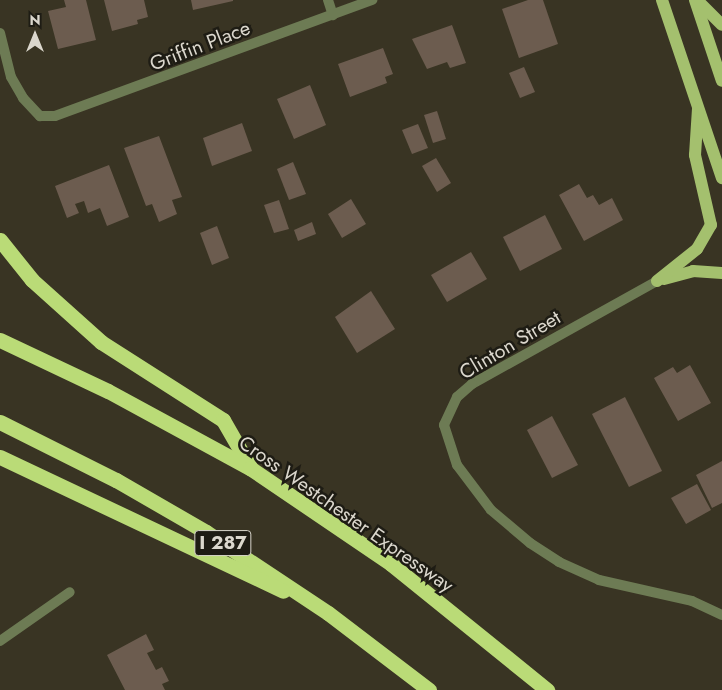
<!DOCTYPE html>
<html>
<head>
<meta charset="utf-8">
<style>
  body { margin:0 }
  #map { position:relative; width:722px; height:690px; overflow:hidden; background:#393423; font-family:Jost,sans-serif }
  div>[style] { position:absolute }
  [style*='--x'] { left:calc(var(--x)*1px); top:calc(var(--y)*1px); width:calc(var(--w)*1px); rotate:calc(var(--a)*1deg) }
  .building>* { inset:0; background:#6c5c4f }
  .minor>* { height:10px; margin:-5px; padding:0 5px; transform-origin:5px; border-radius:5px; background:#6d7b54 }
  .primary>* { height:12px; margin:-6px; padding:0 6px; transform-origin:6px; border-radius:6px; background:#a4c06e }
  .motorway>* { height:15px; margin:-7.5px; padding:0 7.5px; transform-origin:7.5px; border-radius:7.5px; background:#badb77 }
  span { translate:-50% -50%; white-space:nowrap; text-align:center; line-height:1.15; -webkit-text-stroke:5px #1e1c14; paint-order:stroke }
  .shield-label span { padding:1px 4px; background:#1e1c14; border:1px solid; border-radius:4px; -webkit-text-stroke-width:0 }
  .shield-label { font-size:19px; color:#dbd7cd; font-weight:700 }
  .street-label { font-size:20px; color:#dbd7cd }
  .north { position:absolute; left:10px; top:10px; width:50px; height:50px; -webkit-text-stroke:4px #1e1c14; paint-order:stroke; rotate:0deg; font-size:14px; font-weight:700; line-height:20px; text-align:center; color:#dbd7cd }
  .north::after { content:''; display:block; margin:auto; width:18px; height:22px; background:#dbd7cd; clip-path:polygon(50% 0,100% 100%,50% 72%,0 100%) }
</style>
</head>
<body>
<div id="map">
  <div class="building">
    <div style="clip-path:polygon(64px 0,86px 0,96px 40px,58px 49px,48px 11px,66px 7px)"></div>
    <div style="clip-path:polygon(104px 0,144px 0,148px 17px,137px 20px,138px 24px,112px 31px)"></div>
    <div style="clip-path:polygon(191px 0,233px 0,233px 1px,193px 10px)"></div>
    <div style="clip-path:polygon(528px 0,543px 0,558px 44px,519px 58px,502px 9px)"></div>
    <div style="clip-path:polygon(452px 25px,466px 63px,450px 68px,447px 62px,427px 69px,412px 39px)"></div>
    <div style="clip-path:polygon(383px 48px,393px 74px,385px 77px,387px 83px,350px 97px,338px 64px)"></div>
    <div style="clip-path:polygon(524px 67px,535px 92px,520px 98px,509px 73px)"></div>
    <div style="clip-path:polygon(310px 85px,326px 125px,294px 139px,277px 99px)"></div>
    <div style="clip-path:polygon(437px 111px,446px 139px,433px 143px,424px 115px)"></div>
    <div style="clip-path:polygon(242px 123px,252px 151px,212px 166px,203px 138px)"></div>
    <div style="clip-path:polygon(418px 124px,428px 148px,412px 154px,402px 130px)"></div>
    <div style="clip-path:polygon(159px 136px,182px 197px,172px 200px,177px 214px,159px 222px,152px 204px,146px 206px,124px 148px)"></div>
    <div style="clip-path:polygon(436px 158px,451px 183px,437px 192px,422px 166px)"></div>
    <div style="clip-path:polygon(293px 162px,306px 194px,289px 200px,277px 169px)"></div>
    <div style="clip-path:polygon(109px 165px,129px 217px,107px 226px,100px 208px,88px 213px,84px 201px,75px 204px,79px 213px,67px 218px,55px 186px)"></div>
    <div style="clip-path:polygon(579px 184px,587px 198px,593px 195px,599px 205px,612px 198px,623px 220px,584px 241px,559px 195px)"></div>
    <div style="clip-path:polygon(351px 199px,366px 224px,342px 238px,328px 214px)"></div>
    <div style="clip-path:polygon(279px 200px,289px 229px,274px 233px,264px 205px)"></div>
    <div style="clip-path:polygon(545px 215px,562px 249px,520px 271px,503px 237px)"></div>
    <div style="clip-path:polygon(312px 222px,316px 234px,298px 241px,294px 230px)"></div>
    <div style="clip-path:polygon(217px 226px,229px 258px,212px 265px,200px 233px)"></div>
    <div style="clip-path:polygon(471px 252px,487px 279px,447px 302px,431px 275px)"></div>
    <div style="clip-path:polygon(371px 291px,395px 329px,357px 353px,335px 317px)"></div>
    <div style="clip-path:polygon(690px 365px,711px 403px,678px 421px,654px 378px,673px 367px,677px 373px)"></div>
    <div style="clip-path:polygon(625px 397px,662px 471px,629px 487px,592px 414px)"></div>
    <div style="clip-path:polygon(552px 416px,578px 465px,552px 478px,527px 430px)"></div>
    <div style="clip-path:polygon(722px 461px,722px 503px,712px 508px,696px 475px)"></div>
    <div style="clip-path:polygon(697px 484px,711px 510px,686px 524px,671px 498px)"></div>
    <div style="clip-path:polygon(146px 634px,154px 650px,147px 653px,156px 670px,162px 667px,169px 681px,162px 684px,165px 690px,125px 690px,107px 655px)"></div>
  </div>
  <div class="minor">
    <div style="--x:328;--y:0;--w:16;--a:72"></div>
    <div style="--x:0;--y:33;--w:45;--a:76"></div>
    <div style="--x:11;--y:77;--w:24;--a:60"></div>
    <div style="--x:23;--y:98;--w:25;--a:47"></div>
    <div style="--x:40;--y:116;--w:15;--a:0"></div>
    <div style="--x:55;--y:116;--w:338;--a:-20.1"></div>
    <div style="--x:657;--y:281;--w:212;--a:150.9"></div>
    <div style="--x:472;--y:384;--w:20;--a:139"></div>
    <div style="--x:457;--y:397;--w:31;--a:115"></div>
    <div style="--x:444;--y:425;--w:42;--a:72"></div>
    <div style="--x:457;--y:465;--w:56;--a:52.9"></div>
    <div style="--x:491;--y:510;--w:51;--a:40.2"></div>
    <div style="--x:530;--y:543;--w:35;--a:33"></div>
    <div style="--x:559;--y:562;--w:44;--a:24.2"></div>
    <div style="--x:599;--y:580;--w:95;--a:12.7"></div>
    <div style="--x:692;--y:601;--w:33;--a:25"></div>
    <div style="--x:0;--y:641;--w:85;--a:-35"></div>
  </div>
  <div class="primary">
    <div style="--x:662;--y:0;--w:188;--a:71.4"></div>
    <div style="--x:695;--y:0;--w:85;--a:71.6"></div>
    <div style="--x:697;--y:0;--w:35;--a:45"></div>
    <div style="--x:664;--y:279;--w:30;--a:-15"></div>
    <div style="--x:693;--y:271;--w:29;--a:4"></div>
    <div style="--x:657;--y:281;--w:51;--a:-38.7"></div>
    <div style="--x:697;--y:249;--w:28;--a:-60"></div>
    <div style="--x:711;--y:225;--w:72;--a:-102.9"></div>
    <div style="--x:695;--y:155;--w:46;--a:-86.3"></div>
  </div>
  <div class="motorway">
    <div style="--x:0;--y:240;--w:51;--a:51.3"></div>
    <div style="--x:32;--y:280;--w:93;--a:41.9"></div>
    <div style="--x:101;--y:342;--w:145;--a:32.6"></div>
    <div style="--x:223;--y:420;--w:54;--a:60.1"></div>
    <div style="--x:0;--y:340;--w:119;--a:25.3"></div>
    <div style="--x:108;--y:391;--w:162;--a:28.5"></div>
    <div style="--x:250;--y:468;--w:171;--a:34.2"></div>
    <div style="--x:391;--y:564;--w:201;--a:38.9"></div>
    <div style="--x:0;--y:422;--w:130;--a:26.6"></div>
    <div style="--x:116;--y:480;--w:104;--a:30"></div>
    <div style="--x:206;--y:532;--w:146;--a:33.6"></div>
    <div style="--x:328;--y:613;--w:127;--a:37.3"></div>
    <div style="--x:0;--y:457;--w:313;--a:25.3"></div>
  </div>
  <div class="shield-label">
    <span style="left:223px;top:543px">I 287</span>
  </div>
  <div class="street-label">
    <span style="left:200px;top:46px;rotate:-21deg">Griffin Place</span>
    <span style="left:510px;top:345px;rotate:-31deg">Clinton Street</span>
    <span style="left:346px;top:514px;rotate:35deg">Cross Westchester Expressway</span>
  </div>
  <div class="north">N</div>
</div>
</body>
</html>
